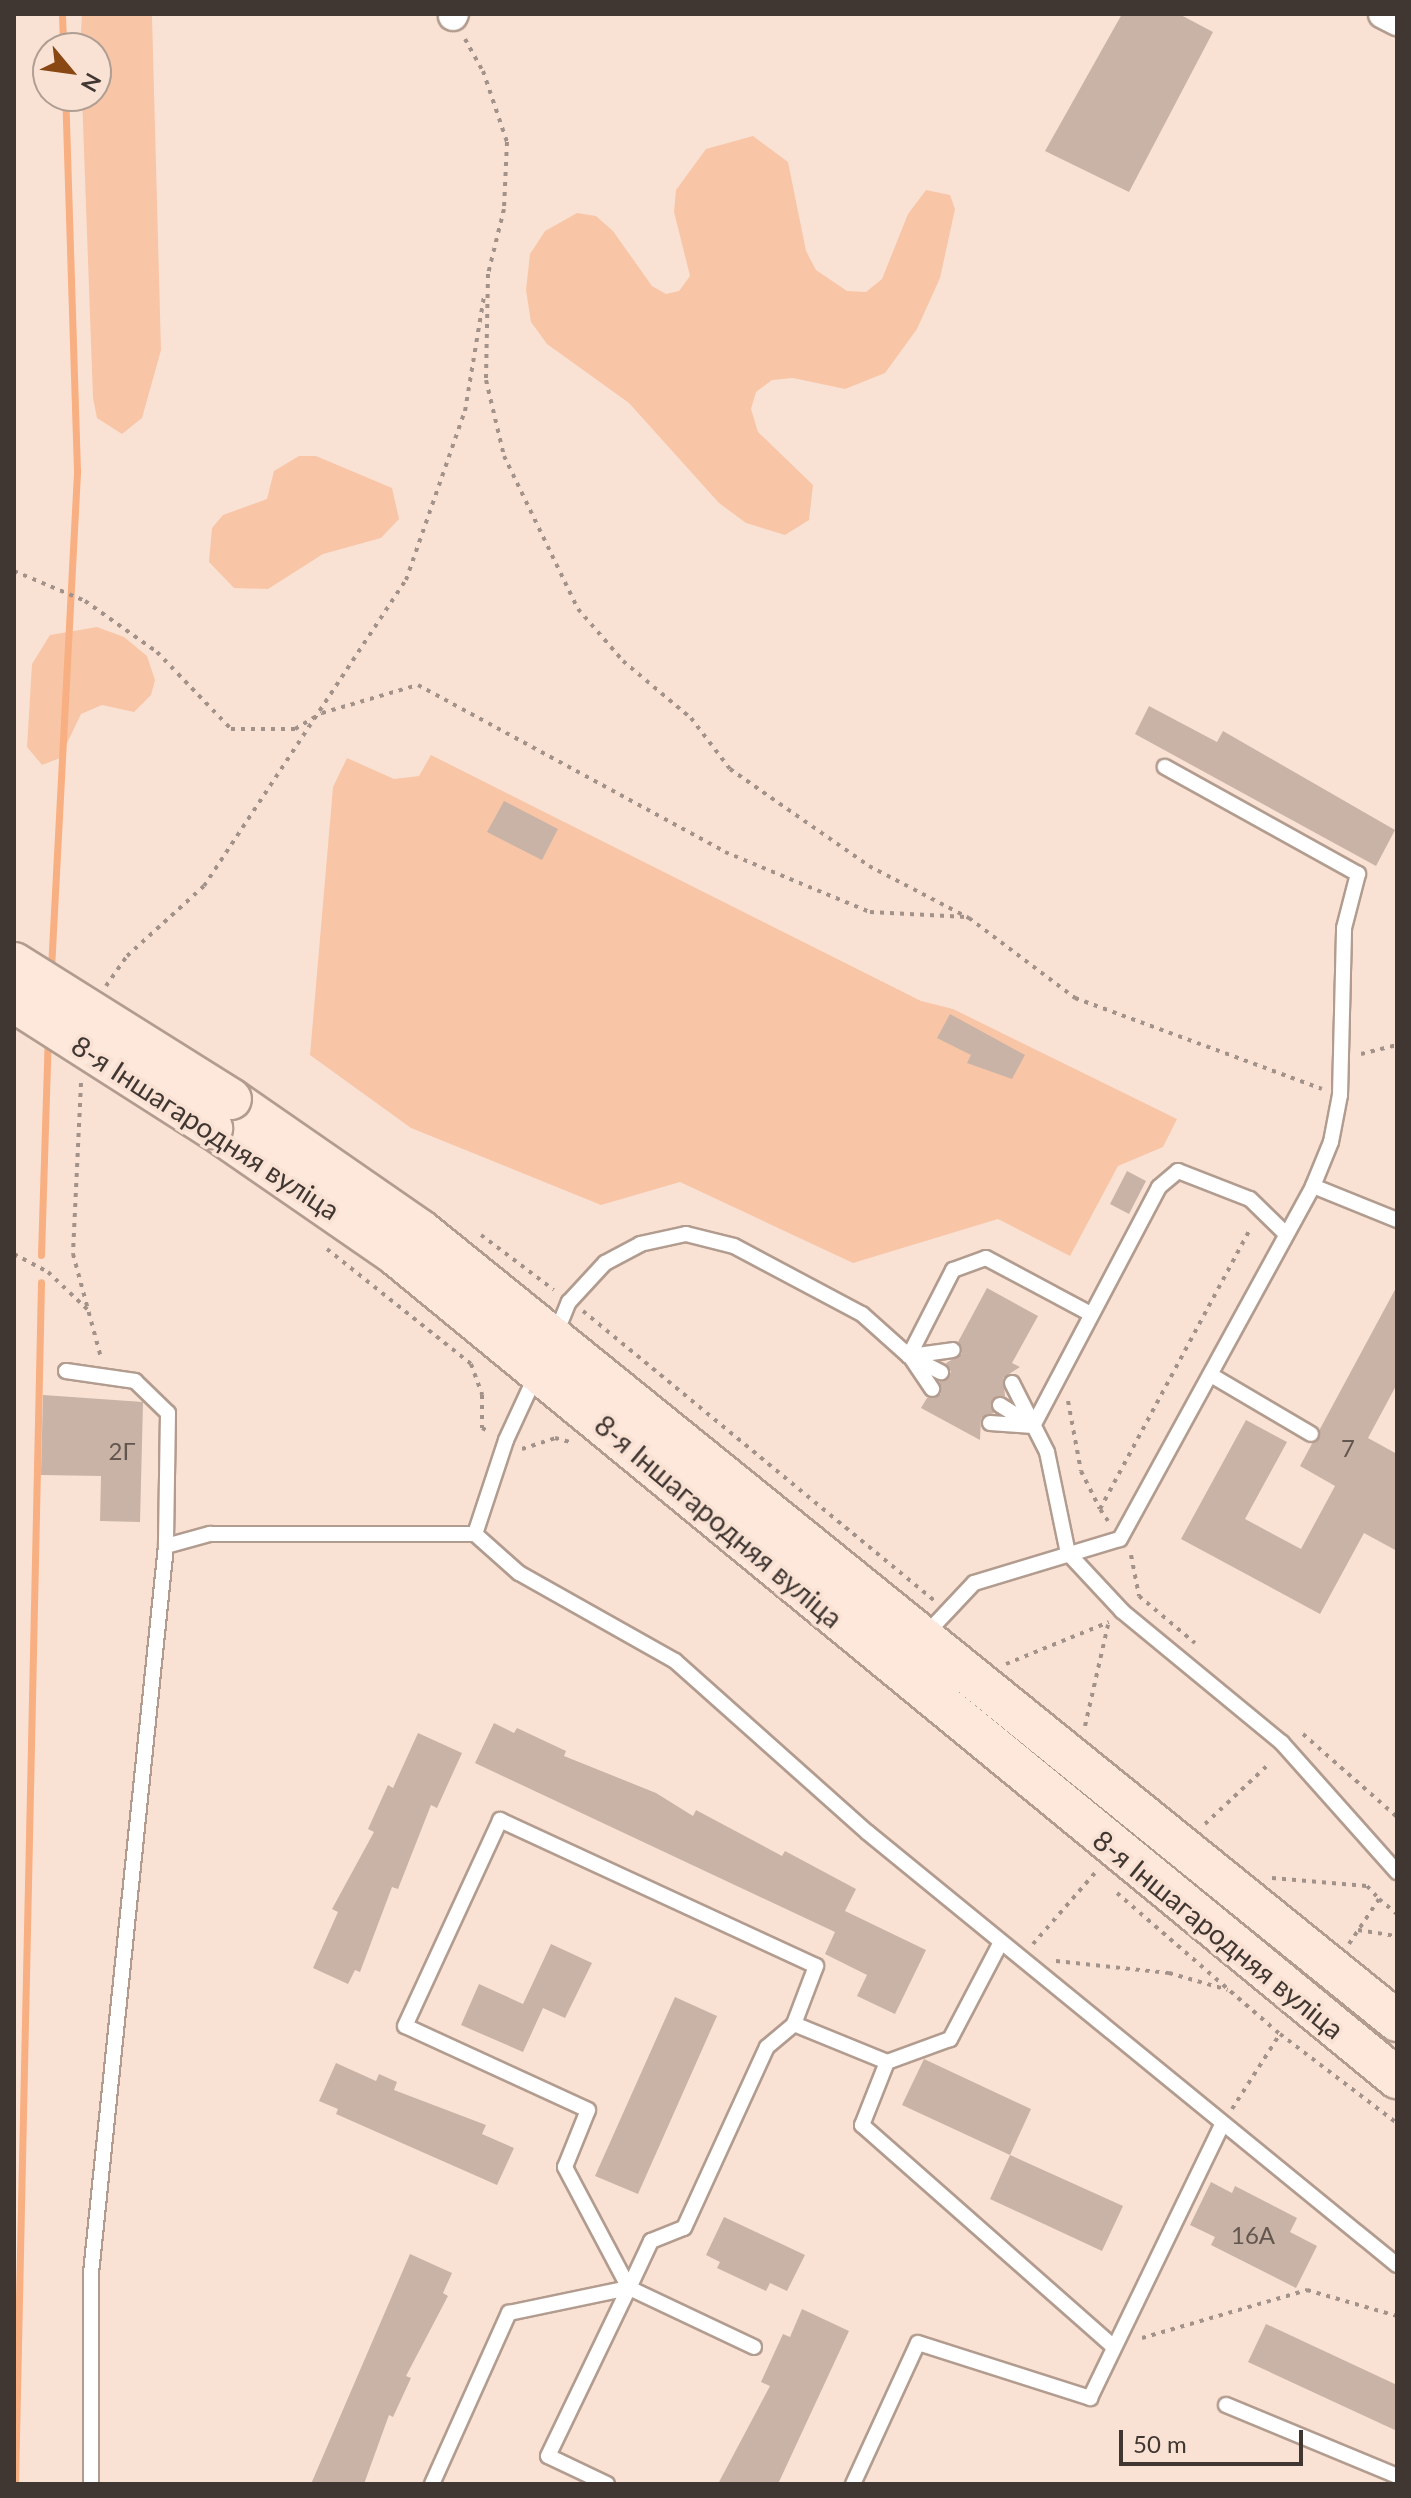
<!DOCTYPE html>
<html>
<head>
<meta charset="utf-8">
<style>
  body { margin:0 }
  #map { position:relative; width:1411px; height:2498px; overflow:hidden; background:#f9e2d4; font-family:Lato,sans-serif }
  div>[style] { position:absolute }
  [style*='--x'] { left:calc(var(--x)*1px); top:calc(var(--y)*1px); width:calc(var(--w)*1px); rotate:calc(var(--a)*1deg) }
  .green>* { inset:0; background:#f8c6a7 }
  .stream>* { height:7px; margin:-3.5px; padding:0 3.5px; transform-origin:3.5px; border-radius:3.5px; background:#f8af81 }
  .building>* { inset:0; background:#c9b3a6 }
  .path>* { height:4px; margin-top:-2px; transform-origin:0; background:repeating-linear-gradient(90deg,#a39289 0 4px,transparent 0 10px) }
  .roads { filter:drop-shadow(2px 0 #b29c8f) drop-shadow(-2px 0 #b29c8f) drop-shadow(0 2px #b29c8f) drop-shadow(0 -2px #b29c8f) }
  .service>* { height:14px; margin:-7px; padding:0 7px; transform-origin:7px; border-radius:7px; background:#fff }
  .minor>* { height:28px; margin:-14px; padding:0 14px; transform-origin:14px; border-radius:14px; background:#fff }
  .secondary>* { height:40px; margin:-20px; padding:0 20px; transform-origin:20px; border-radius:20px; background:#fee8db }
  .bridges { filter:drop-shadow(2px 0 #b29c8f) drop-shadow(-2px 0 #b29c8f) drop-shadow(0 2px #b29c8f) drop-shadow(0 -2px #b29c8f) }
  .secondary-bridge>* { height:40px; margin:-20px; padding:0 20px; transform-origin:20px; border-radius:20px; background:#fee8db }
  span { translate:-50% -50%; white-space:nowrap; text-align:center; line-height:1.15; -webkit-text-stroke:7px #f9e2d4; paint-order:stroke }
  .number-label { font-size:24px; color:#62564f }
  .number-label span { -webkit-text-stroke-width:0 }
  .street-label { font-size:28px; color:#403732 }
  .frame { position:absolute; inset:0; border:16px solid #403732; pointer-events:none }
  .north { position:absolute; left:32px; top:32px; width:80px; height:80px; box-sizing:border-box; background:#f9e2d4; border:2px solid #af9e93; border-radius:50%; rotate:119deg; font-size:22px; font-weight:700; line-height:32px; text-align:center; color:#403732 }
  .north::after { content:''; display:block; margin:auto; width:28px; height:36px; background:#884713; clip-path:polygon(50% 0,100% 100%,50% 72%,0 100%) }
  .scale { position:absolute; left:1119px; top:2430px; width:184px; height:36px; box-sizing:border-box; border:4px solid #403732; border-top:0; padding-left:10px; font-size:24px; line-height:28px; white-space:nowrap; color:#403732; -webkit-text-stroke:6px #f9e2d4; paint-order:stroke }
</style>
</head>
<body>
<div id="map">
  <div class="green">
    <div style="clip-path:polygon(82px 14px,152px 16px,161px 350px,142px 418px,122px 434px,97px 418px,93px 398px,82px 96px,96px 96px,96px 48px,80px 48px)"></div>
    <div style="clip-path:polygon(753px 136px,788px 162px,806px 251px,816px 270px,847px 291px,866px 292px,882px 279px,908px 214px,926px 190px,950px 195px,955px 209px,940px 278px,917px 329px,885px 373px,845px 389px,793px 378px,772px 380px,756px 392px,751px 409px,758px 432px,813px 485px,809px 520px,785px 535px,746px 523px,719px 503px,629px 403px,547px 344px,531px 322px,526px 290px,530px 254px,545px 231px,577px 213px,596px 216px,613px 231px,652px 286px,666px 294px,679px 291px,690px 276px,674px 212px,676px 190px,706px 149px)"></div>
    <div style="clip-path:polygon(299px 456px,316px 456px,392px 488px,399px 519px,381px 538px,323px 554px,268px 589px,234px 588px,209px 562px,212px 528px,223px 515px,267px 499px,274px 471px)"></div>
    <div style="clip-path:polygon(97px 627px,124px 637px,147px 656px,155px 680px,151px 695px,134px 712px,102px 705px,81px 714px,60px 758px,42px 765px,27px 747px,32px 664px,50px 635px)"></div>
    <div style="clip-path:polygon(431px 755px,921px 1001px,953px 1009px,1177px 1119px,1163px 1147px,1118px 1166px,1070px 1256px,998px 1219px,853px 1263px,680px 1182px,601px 1205px,411px 1128px,310px 1055px,333px 787px,347px 758px,394px 779px,419px 776px)"></div>
  </div>
  <div class="stream">
    <div style="--x:62;--y:14;--w:34;--a:88"></div>
    <div style="--x:51;--y:969;--w:499;--a:-87"></div>
    <div style="--x:77;--y:471;--w:375;--a:-91.8"></div>
    <div style="--x:41;--y:1255;--w:218;--a:-88.2"></div>
    <div style="--x:15;--y:2484;--w:1202;--a:-88.76"></div>
  </div>
  <div class="building">
    <div style="clip-path:polygon(1122px 14px,1179px 14px,1213px 32px,1129px 192px,1045px 151px)"></div>
    <div style="clip-path:polygon(1149px 706px,1217px 742px,1223px 731px,1395px 830px,1376px 866px,1135px 734px)"></div>
    <div style="clip-path:polygon(504px 801px,558px 829px,542px 860px,487px 832px)"></div>
    <div style="clip-path:polygon(950px 1014px,1025px 1055px,1012px 1079px,967px 1063px,971px 1055px,937px 1038px)"></div>
    <div style="clip-path:polygon(1127px 1171px,1146px 1181px,1129px 1214px,1110px 1204px)"></div>
    <div style="clip-path:polygon(1397px 1286px,1397px 1384px,1368px 1438px,1397px 1454px,1397px 1551px,1364px 1533px,1320px 1614px,1181px 1539px,1246px 1420px,1287px 1442px,1245px 1519px,1301px 1549px,1335px 1486px,1300px 1466px)"></div>
    <div style="clip-path:polygon(987px 1288px,1038px 1316px,1012px 1363px,1020px 1367px,1003px 1378px,1005px 1396px,992px 1399px,994px 1413px,981px 1418px,980px 1440px,921px 1408px,927px 1398px,941px 1394px,939px 1382px,951px 1372px,946px 1363px,962px 1354px,958px 1342px)"></div>
    <div style="clip-path:polygon(43px 1395px,143px 1402px,140px 1522px,100px 1521px,101px 1476px,41px 1475px)"></div>
    <div style="clip-path:polygon(494px 1723px,514px 1733px,517px 1728px,566px 1751px,564px 1756px,656px 1793px,693px 1816px,696px 1810px,782px 1856px,785px 1851px,856px 1889px,845px 1911px,926px 1950px,895px 2014px,857px 1996px,867px 1975px,825px 1954px,835px 1932px,475px 1763px)"></div>
    <div style="clip-path:polygon(418px 1733px,462px 1753px,437px 1808px,431px 1805px,398px 1889px,392px 1887px,360px 1972px,355px 1970px,348px 1984px,313px 1968px,338px 1912px,332px 1909px,374px 1832px,368px 1829px,388px 1785px,393px 1788px)"></div>
    <div style="clip-path:polygon(551px 1944px,592px 1963px,565px 2018px,543px 2008px,523px 2052px,461px 2025px,479px 1984px,523px 2004px)"></div>
    <div style="clip-path:polygon(675px 1997px,717px 2016px,638px 2194px,595px 2176px)"></div>
    <div style="clip-path:polygon(924px 2059px,1031px 2109px,1010px 2155px,902px 2105px)"></div>
    <div style="clip-path:polygon(336px 2063px,376px 2081px,379px 2074px,397px 2082px,394px 2090px,486px 2125px,482px 2134px,514px 2148px,497px 2185px,336px 2114px,338px 2109px,319px 2101px)"></div>
    <div style="clip-path:polygon(1010px 2155px,1123px 2206px,1102px 2251px,990px 2199px)"></div>
    <div style="clip-path:polygon(1211px 2182px,1232px 2193px,1235px 2186px,1297px 2218px,1290px 2232px,1317px 2246px,1296px 2288px,1211px 2245px,1215px 2237px,1190px 2225px)"></div>
    <div style="clip-path:polygon(724px 2217px,805px 2255px,787px 2291px,770px 2283px,766px 2291px,717px 2268px,720px 2262px,706px 2255px)"></div>
    <div style="clip-path:polygon(410px 2254px,452px 2273px,443px 2293px,448px 2296px,406px 2376px,411px 2378px,393px 2417px,389px 2415px,364px 2484px,311px 2484px)"></div>
    <div style="clip-path:polygon(802px 2309px,849px 2331px,778px 2484px,718px 2484px,770px 2386px,761px 2382px,783px 2334px,790px 2337px)"></div>
    <div style="clip-path:polygon(1266px 2324px,1397px 2385px,1397px 2431px,1248px 2362px)"></div>
  </div>
  <div class="path">
    <div style="--x:465;--y:39;--w:37;--a:61"></div>
    <div style="--x:483;--y:71;--w:75;--a:71.3"></div>
    <div style="--x:507;--y:142;--w:67;--a:92.6"></div>
    <div style="--x:504;--y:209;--w:67;--a:103.8"></div>
    <div style="--x:488;--y:274;--w:106;--a:91.1"></div>
    <div style="--x:486;--y:380;--w:78;--a:76.7"></div>
    <div style="--x:504;--y:456;--w:170;--a:64.2"></div>
    <div style="--x:578;--y:609;--w:69;--a:49.1"></div>
    <div style="--x:623;--y:661;--w:89;--a:40"></div>
    <div style="--x:691;--y:718;--w:64;--a:52.6"></div>
    <div style="--x:730;--y:769;--w:169;--a:34.9"></div>
    <div style="--x:869;--y:866;--w:113;--a:27.5"></div>
    <div style="--x:969;--y:918;--w:133;--a:37"></div>
    <div style="--x:1075;--y:998;--w:263;--a:20.2"></div>
    <div style="--x:14;--y:571;--w:77;--a:22.9"></div>
    <div style="--x:85;--y:601;--w:88;--a:35.3"></div>
    <div style="--x:157;--y:652;--w:107;--a:46.1"></div>
    <div style="--x:231;--y:729;--w:64;--a:0"></div>
    <div style="--x:295;--y:729;--w:31;--a:-31"></div>
    <div style="--x:322;--y:713;--w:100;--a:-16.3"></div>
    <div style="--x:418;--y:685;--w:349;--a:28.5"></div>
    <div style="--x:725;--y:852;--w:157;--a:22.5"></div>
    <div style="--x:870;--y:912;--w:97;--a:3"></div>
    <div style="--x:106;--y:986;--w:37;--a:-55"></div>
    <div style="--x:127;--y:956;--w:104;--a:-42.3"></div>
    <div style="--x:204;--y:886;--w:367;--a:-56.6"></div>
    <div style="--x:406;--y:580;--w:179;--a:-70.8"></div>
    <div style="--x:465;--y:411;--w:117;--a:-80.6"></div>
    <div style="--x:1361;--y:1054;--w:37;--a:-14"></div>
    <div style="--x:81;--y:1083;--w:171;--a:92.7"></div>
    <div style="--x:73;--y:1254;--w:108;--a:74.9"></div>
    <div style="--x:481;--y:1235;--w:91;--a:37"></div>
    <div style="--x:327;--y:1249;--w:184;--a:38.6"></div>
    <div style="--x:471;--y:1364;--w:33;--a:70"></div>
    <div style="--x:482;--y:1395;--w:33;--a:90"></div>
    <div style="--x:482;--y:1428;--w:9;--a:27"></div>
    <div style="--x:14;--y:1254;--w:38;--a:28"></div>
    <div style="--x:48;--y:1272;--w:55;--a:43.5"></div>
    <div style="--x:583;--y:1311;--w:456;--a:39.5"></div>
    <div style="--x:1068;--y:1401;--w:71;--a:79.5"></div>
    <div style="--x:1081;--y:1471;--w:42;--a:63.4"></div>
    <div style="--x:522;--y:1449;--w:35;--a:-18"></div>
    <div style="--x:555;--y:1438;--w:16;--a:15"></div>
    <div style="--x:1108;--y:1521;--w:14;--a:-124"></div>
    <div style="--x:1100;--y:1509;--w:318;--a:-61.8"></div>
    <div style="--x:1131;--y:1555;--w:42;--a:79"></div>
    <div style="--x:1139;--y:1596;--w:73;--a:40"></div>
    <div style="--x:1006;--y:1664;--w:111;--a:-22.2"></div>
    <div style="--x:1085;--y:1726;--w:104;--a:-77.2"></div>
    <div style="--x:1303;--y:1734;--w:125;--a:41.4"></div>
    <div style="--x:1205;--y:1824;--w:88;--a:-43.2"></div>
    <div style="--x:1272;--y:1878;--w:95;--a:4.8"></div>
    <div style="--x:1367;--y:1886;--w:18;--a:47"></div>
    <div style="--x:1379;--y:1899;--w:54;--a:123.7"></div>
    <div style="--x:1117;--y:1893;--w:216;--a:40.9"></div>
    <div style="--x:1280;--y:2034;--w:147;--a:37.3"></div>
    <div style="--x:1379;--y:1899;--w:23;--a:40"></div>
    <div style="--x:1358;--y:1930;--w:39;--a:9"></div>
    <div style="--x:1033;--y:1944;--w:94;--a:-48.9"></div>
    <div style="--x:1056;--y:1961;--w:114;--a:6.1"></div>
    <div style="--x:1169;--y:1973;--w:61;--a:16.1"></div>
    <div style="--x:1232;--y:2109;--w:89;--a:-57.4"></div>
    <div style="--x:1142;--y:2338;--w:172;--a:-16.2"></div>
    <div style="--x:1307;--y:2290;--w:94;--a:16.1"></div>
  </div>
  <div class="roads">
    <div class="service">
      <div style="--x:1313;--y:1186;--w:91;--a:22"></div>
      <div style="--x:555;--y:1336;--w:37;--a:-68"></div>
      <div style="--x:569;--y:1302;--w:53;--a:-47.3"></div>
      <div style="--x:605;--y:1263;--w:40;--a:-28"></div>
      <div style="--x:640;--y:1244;--w:47;--a:-12.3"></div>
      <div style="--x:686;--y:1234;--w:49;--a:14"></div>
      <div style="--x:734;--y:1246;--w:145;--a:28"></div>
      <div style="--x:862;--y:1314;--w:63;--a:41.8"></div>
      <div style="--x:909;--y:1356;--w:36;--a:27"></div>
      <div style="--x:909;--y:1356;--w:97;--a:-62.9"></div>
      <div style="--x:953;--y:1270;--w:35;--a:-20"></div>
      <div style="--x:986;--y:1258;--w:117;--a:28.1"></div>
      <div style="--x:910;--y:1356;--w:43;--a:-7.9"></div>
      <div style="--x:912;--y:1359;--w:36;--a:56"></div>
      <div style="--x:66;--y:1371;--w:70;--a:8.2"></div>
      <div style="--x:135;--y:1381;--w:46;--a:44.1"></div>
      <div style="--x:168;--y:1413;--w:133;--a:90.9"></div>
      <div style="--x:1211;--y:1375;--w:116;--a:30.5"></div>
      <div style="--x:1012;--y:1383;--w:77;--a:63.1"></div>
      <div style="--x:1047;--y:1452;--w:103;--a:78.3"></div>
      <div style="--x:1068;--y:1553;--w:79;--a:47"></div>
      <div style="--x:1122;--y:1611;--w:207;--a:39.5"></div>
      <div style="--x:1282;--y:1743;--w:173;--a:48.3"></div>
      <div style="--x:1000;--y:1405;--w:36;--a:32"></div>
      <div style="--x:990;--y:1423;--w:43;--a:4"></div>
      <div style="--x:1033;--y:1426;--w:270;--a:-62.2"></div>
      <div style="--x:1159;--y:1187;--w:25;--a:-40"></div>
      <div style="--x:1178;--y:1171;--w:77;--a:21.3"></div>
      <div style="--x:1250;--y:1199;--w:49;--a:44.2"></div>
      <div style="--x:475;--y:1534;--w:59;--a:41.6"></div>
      <div style="--x:519;--y:1573;--w:179;--a:29.4"></div>
      <div style="--x:675;--y:1661;--w:257;--a:41.7"></div>
      <div style="--x:867;--y:1832;--w:684;--a:39.25"></div>
      <div style="--x:926;--y:1634;--w:70;--a:-46.7"></div>
      <div style="--x:974;--y:1583;--w:152;--a:-16.8"></div>
      <div style="--x:1120;--y:1539;--w:402;--a:-61.3"></div>
      <div style="--x:1313;--y:1186;--w:48;--a:-67.8"></div>
      <div style="--x:1331;--y:1142;--w:48;--a:-79.2"></div>
      <div style="--x:1340;--y:1095;--w:167;--a:-88.6"></div>
      <div style="--x:1344;--y:928;--w:56;--a:-75.5"></div>
      <div style="--x:1358;--y:874;--w:221;--a:-151"></div>
      <div style="--x:1001;--y:1942;--w:110;--a:117.7"></div>
      <div style="--x:950;--y:2039;--w:67;--a:159.9"></div>
      <div style="--x:887;--y:2062;--w:68;--a:111.6"></div>
      <div style="--x:862;--y:2125;--w:334;--a:41.4"></div>
      <div style="--x:629;--y:2288;--w:137;--a:-117.9"></div>
      <div style="--x:565;--y:2167;--w:61;--a:-68"></div>
      <div style="--x:588;--y:2110;--w:201;--a:-155.3"></div>
      <div style="--x:405;--y:2026;--w:227;--a:-65.2"></div>
      <div style="--x:500;--y:1820;--w:348;--a:24.8"></div>
      <div style="--x:816;--y:1966;--w:62;--a:110.8"></div>
      <div style="--x:754;--y:2347;--w:138;--a:-154.7"></div>
      <div style="--x:629;--y:2288;--w:52;--a:-64.9"></div>
      <div style="--x:651;--y:2241;--w:35;--a:-22"></div>
      <div style="--x:684;--y:2228;--w:199;--a:-65.4"></div>
      <div style="--x:767;--y:2047;--w:35;--a:-40"></div>
      <div style="--x:794;--y:2024;--w:100;--a:22.2"></div>
      <div style="--x:1226;--y:2405;--w:185;--a:22.5"></div>
      <div style="--x:91;--y:2484;--w:211;--a:-90"></div>
      <div style="--x:91;--y:2273;--w:731;--a:-84.11"></div>
      <div style="--x:166;--y:1546;--w:46;--a:-15.3"></div>
      <div style="--x:210;--y:1534;--w:265;--a:0"></div>
      <div style="--x:475;--y:1534;--w:99;--a:-71.7"></div>
      <div style="--x:506;--y:1440;--w:72;--a:-65.2"></div>
      <div style="--x:432;--y:2484;--w:188;--a:-65.8"></div>
      <div style="--x:509;--y:2313;--w:123;--a:-11.8"></div>
      <div style="--x:607;--y:2484;--w:65;--a:-154.6"></div>
      <div style="--x:548;--y:2456;--w:187;--a:-64.3"></div>
      <div style="--x:853;--y:2484;--w:155;--a:-65.3"></div>
      <div style="--x:918;--y:2343;--w:181;--a:17.7"></div>
      <div style="--x:1090;--y:2398;--w:303;--a:-64.2"></div>
    </div>
    <div class="minor">
      <div style="--x:1383;--y:14;--w:16;--a:27"></div>
      <div style="--x:453;--y:16;--w:2;--a:-63"></div>
    </div>
    <div class="secondary">
      <div style="--x:231;--y:1099;--w:230;--a:34.7"></div>
      <div style="--x:420;--y:1230;--w:1257;--a:38.99"></div>
      <div style="--x:212;--y:1128;--w:219;--a:34.6"></div>
      <div style="--x:392;--y:1252;--w:1301;--a:39.42"></div>
    </div>
  </div>
  <div class="bridges">
    <div class="secondary-bridge">
      <div style="--x:14;--y:963;--w:256;--a:32.1"></div>
      <div style="--x:14;--y:1002;--w:235;--a:32.5"></div>
    </div>
  </div>
  <div class="number-label">
    <span style="left:1348px;top:1448px">7</span>
    <span style="left:122px;top:1451px">2Г</span>
    <span style="left:1253px;top:2235px">16А</span>
  </div>
  <div class="street-label">
    <span style="left:206px;top:1127px;rotate:33deg">8-я Іншагародняя вуліца</span>
    <span style="left:719px;top:1521px;rotate:40deg">8-я Іншагародняя вуліца</span>
    <span style="left:1219px;top:1934px;rotate:39deg">8-я Іншагародняя вуліца</span>
  </div>
  <div class="frame"></div>
  <div class="north">N</div>
  <div class="scale">50 m</div>
</div>
</body>
</html>
